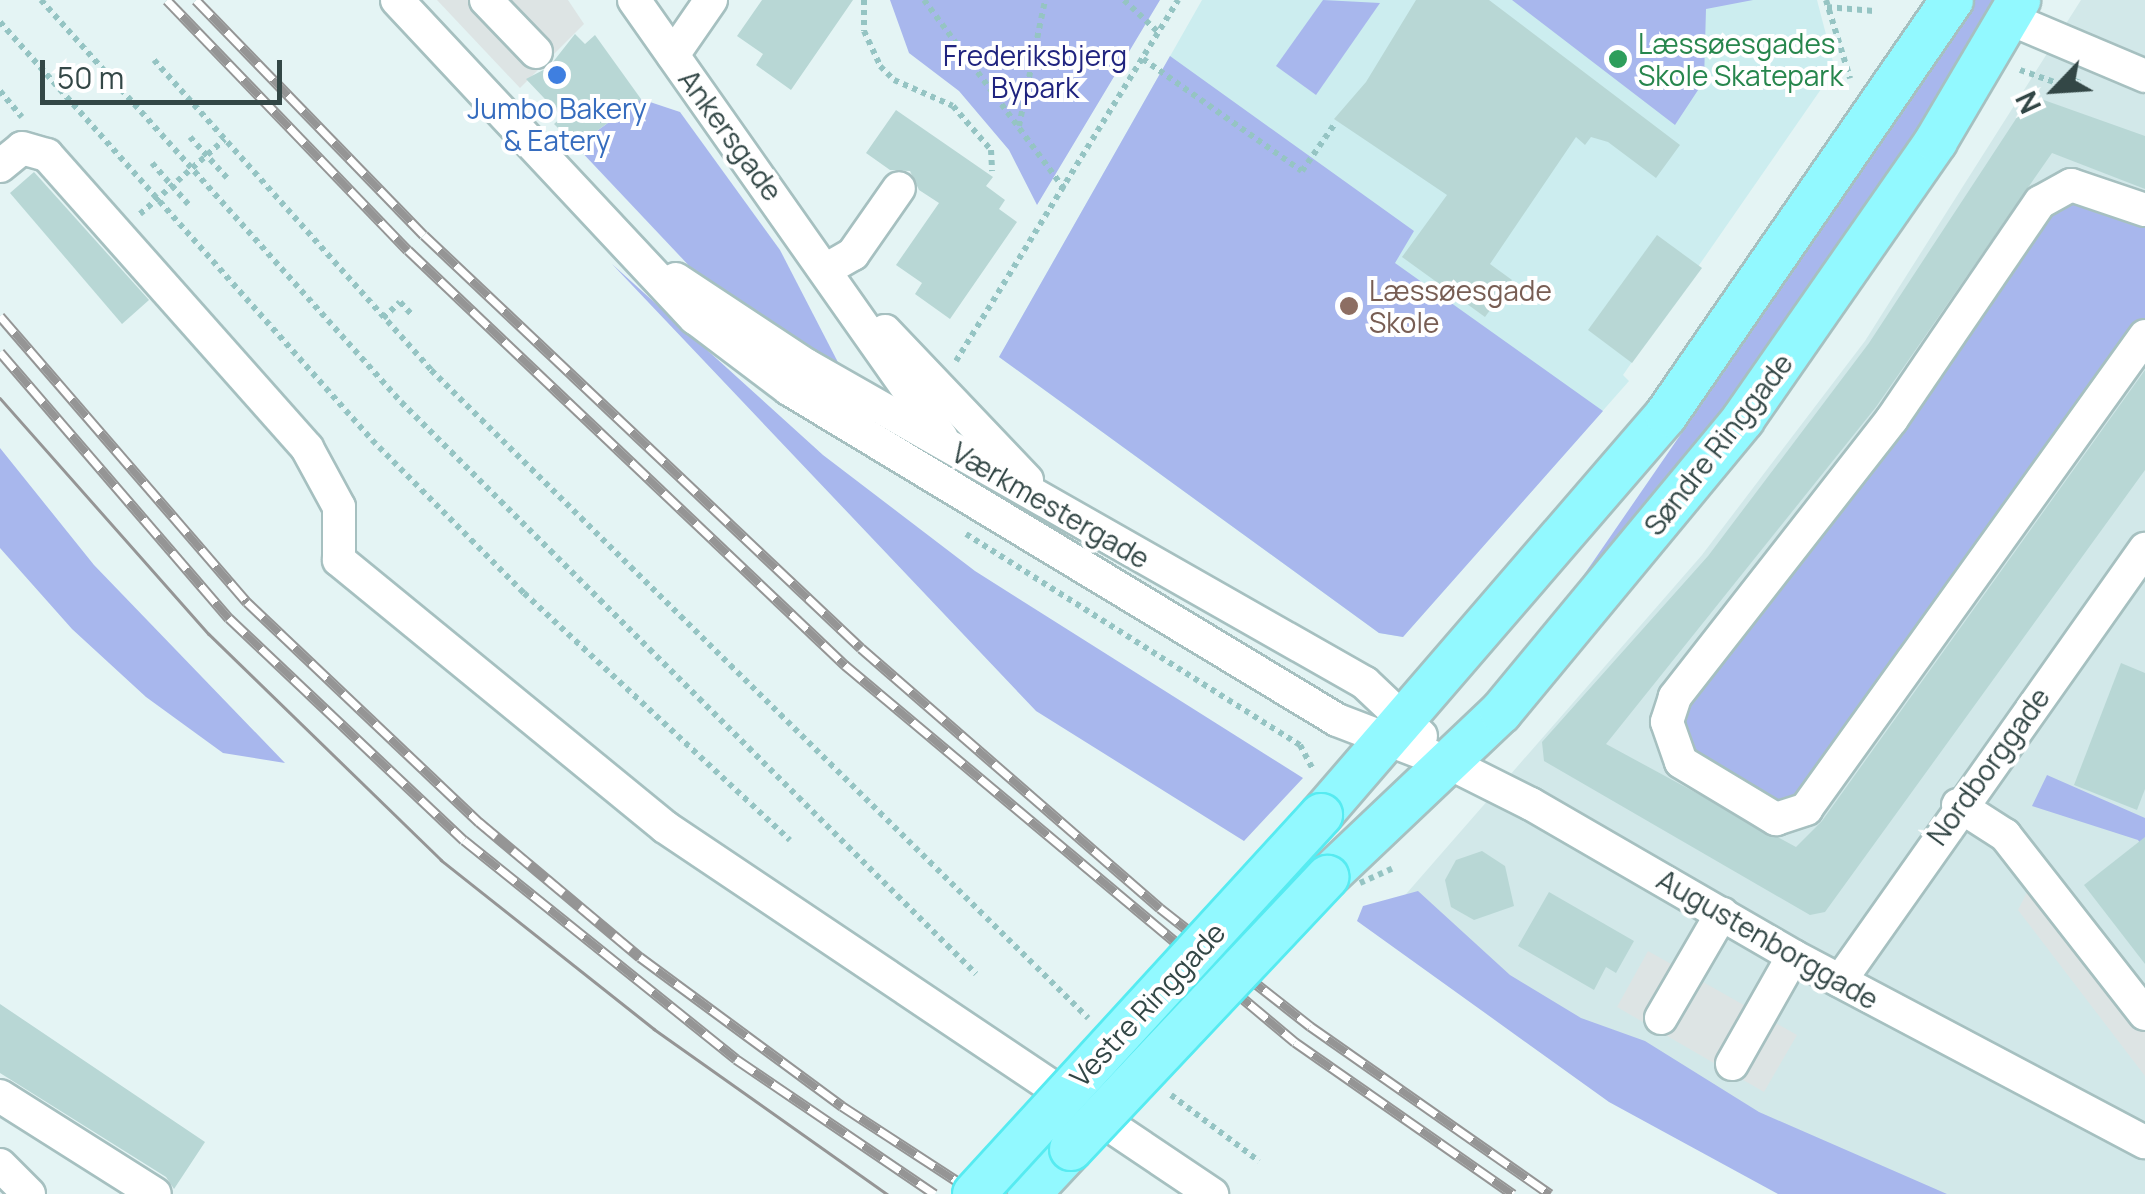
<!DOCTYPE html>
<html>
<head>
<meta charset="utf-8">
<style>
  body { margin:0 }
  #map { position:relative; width:2145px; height:1194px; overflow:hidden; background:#e4f4f4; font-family:Manrope,sans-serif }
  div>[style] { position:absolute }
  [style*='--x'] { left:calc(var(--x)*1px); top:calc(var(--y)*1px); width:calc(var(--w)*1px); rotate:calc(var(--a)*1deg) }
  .residential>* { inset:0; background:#d2e8e9 }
  .education>* { inset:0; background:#ccedef }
  .green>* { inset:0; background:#a8b7ed }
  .parking>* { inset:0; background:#dde4e4 }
  .building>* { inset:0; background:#b8d7d5 }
  .path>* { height:6px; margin-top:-3px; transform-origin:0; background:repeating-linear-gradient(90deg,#95c4c3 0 5px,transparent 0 10px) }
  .roads { filter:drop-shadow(2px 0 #a6c0c0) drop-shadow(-2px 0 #a6c0c0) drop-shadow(0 2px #a6c0c0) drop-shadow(0 -2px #a6c0c0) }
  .minor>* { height:32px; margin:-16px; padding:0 16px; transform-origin:16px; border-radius:16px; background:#fff }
  .major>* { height:42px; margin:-21px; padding:0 21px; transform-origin:21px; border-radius:21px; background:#92f9ff }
  .tram>* { height:2.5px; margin:-1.25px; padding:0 1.25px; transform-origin:1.25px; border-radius:1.25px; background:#959595 }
  .rail>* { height:11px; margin-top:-5.5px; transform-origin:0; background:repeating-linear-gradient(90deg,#fff 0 22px,#959595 0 44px); box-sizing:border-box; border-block:2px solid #959595 }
  .path-bridge>* { height:6px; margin-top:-3px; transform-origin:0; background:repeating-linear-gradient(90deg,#95c4c3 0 5px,transparent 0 10px) }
  .bridges { filter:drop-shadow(2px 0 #56ebf1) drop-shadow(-2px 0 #56ebf1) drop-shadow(0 2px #56ebf1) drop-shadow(0 -2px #56ebf1) }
  .major-bridge>* { height:42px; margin:-21px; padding:0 21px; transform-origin:21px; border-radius:21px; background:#92f9ff }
  .dots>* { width:28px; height:28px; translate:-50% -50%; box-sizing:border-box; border:5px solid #fff; border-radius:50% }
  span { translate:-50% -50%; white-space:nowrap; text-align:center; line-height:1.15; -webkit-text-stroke:8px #fff; paint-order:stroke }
  .leisure-label { font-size:28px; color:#27864d }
  .left { translate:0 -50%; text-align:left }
  .park-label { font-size:28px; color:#20247f }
  .shop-label { font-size:28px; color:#366cbe }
  .street-label { font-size:28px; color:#334746 }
  .education-label { font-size:28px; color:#785e54 }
  .north { position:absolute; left:2005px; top:40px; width:100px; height:100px; -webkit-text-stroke:8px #fff; paint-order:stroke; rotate:245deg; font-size:28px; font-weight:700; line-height:40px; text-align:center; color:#334746 }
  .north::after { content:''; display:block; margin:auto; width:35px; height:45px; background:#334746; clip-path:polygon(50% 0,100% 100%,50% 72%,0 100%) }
  .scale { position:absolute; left:40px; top:60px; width:242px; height:45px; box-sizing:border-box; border:5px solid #334746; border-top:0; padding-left:12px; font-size:30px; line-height:35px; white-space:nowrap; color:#334746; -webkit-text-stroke:8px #fff; paint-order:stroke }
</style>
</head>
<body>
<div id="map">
  <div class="residential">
    <div style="clip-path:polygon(2081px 0,2145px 0,2145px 1194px,1818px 1194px,1379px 925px,1702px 555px,1865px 341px)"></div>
  </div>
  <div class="education">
    <div style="clip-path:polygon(1202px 0,1817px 0,1835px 69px,1623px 375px,1629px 381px,1403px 637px,1379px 633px,999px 357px)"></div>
  </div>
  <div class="green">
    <div style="clip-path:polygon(890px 0,1160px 0,1037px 205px,1009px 150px,959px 91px,909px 53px)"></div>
    <div style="clip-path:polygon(1323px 0,1380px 3px,1316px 95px,1276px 66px)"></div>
    <div style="clip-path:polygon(1512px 0,1753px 0,1706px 9px,1704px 81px,1675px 125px)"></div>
    <div style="clip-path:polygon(1965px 0,2001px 0,1931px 119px,1785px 334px,1548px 627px,1896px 122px)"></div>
    <div style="clip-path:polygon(1170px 56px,1414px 231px,1395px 263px,1603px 411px,1403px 637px,1379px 633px,999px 357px)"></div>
    <div style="clip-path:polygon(641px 99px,680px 112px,780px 250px,843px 372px,694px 271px,576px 146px)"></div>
    <div style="clip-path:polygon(2075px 201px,2145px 228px,2145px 323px,1806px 791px,1783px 804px,1691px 757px,1680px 737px,1683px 702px,2043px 220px)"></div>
    <div style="clip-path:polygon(612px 264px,823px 455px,975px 571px,1303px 778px,1244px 841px,1036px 711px)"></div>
    <div style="clip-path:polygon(0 448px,94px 565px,285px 763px,223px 753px,146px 697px,72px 629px,0 548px)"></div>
    <div style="clip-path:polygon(2047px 775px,2145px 818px,2145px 850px,2138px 840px,2032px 806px)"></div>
    <div style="clip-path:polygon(1418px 891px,1510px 975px,1581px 1018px,1645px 1041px,1759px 1112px,1947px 1194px,1778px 1194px,1609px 1102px,1357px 921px,1363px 906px)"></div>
  </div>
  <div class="parking">
    <div style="clip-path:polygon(437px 0,568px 0,584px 24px,520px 88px)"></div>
    <div style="clip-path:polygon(2029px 836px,2145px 986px,2145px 1076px,2018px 910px,2031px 884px,2017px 845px)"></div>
    <div style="clip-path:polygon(1648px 951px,1797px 1035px,1764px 1092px,1617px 1007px)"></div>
  </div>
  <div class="building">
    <div style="clip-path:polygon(762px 0,853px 0,791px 90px,756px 65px,763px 54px,737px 36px)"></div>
    <div style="clip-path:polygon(1416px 0,1489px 0,1680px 145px,1656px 178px,1608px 142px,1591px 137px,1585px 145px,1576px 137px,1490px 264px,1512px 280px,1485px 317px,1402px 257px,1447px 195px,1334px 119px,1366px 82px)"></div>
    <div style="clip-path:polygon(575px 34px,585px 44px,595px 35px,641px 99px,576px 146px,554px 124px,562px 117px,526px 79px,549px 67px)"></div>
    <div style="clip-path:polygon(2041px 99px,2145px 136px,2145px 189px,2052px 153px,1876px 407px,1606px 744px,1796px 847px,1822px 821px,2145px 370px,2145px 470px,1825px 912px,1810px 915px,1544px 761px,1542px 742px,1708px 556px,1869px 343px,2027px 102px)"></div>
    <div style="clip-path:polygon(896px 110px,993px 177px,986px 186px,1005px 200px,999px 209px,1017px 222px,950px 319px,915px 294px,922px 283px,896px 265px,939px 203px,919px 190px,910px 171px,890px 170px,866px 153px)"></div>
    <div style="clip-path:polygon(34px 172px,149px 300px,122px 324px,10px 193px)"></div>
    <div style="clip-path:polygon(1657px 235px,1702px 268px,1632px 363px,1588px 330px)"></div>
    <div style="clip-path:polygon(2121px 663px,2145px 673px,2145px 789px,2137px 810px,2074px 785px)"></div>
    <div style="clip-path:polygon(2145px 837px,2145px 964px,2084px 885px)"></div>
    <div style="clip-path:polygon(1482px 851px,1505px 866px,1514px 906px,1474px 920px,1451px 907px,1445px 880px,1456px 860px)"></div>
    <div style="clip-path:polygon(1549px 892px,1634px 941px,1616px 973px,1606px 967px,1594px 990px,1518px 946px)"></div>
    <div style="clip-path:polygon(0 1004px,205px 1142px,174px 1189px,166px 1177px,0 1073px)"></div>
  </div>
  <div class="path">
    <div style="--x:41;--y:0;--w:540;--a:48.15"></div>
    <div style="--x:401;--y:402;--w:811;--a:44.85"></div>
    <div style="--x:864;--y:0;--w:31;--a:90"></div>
    <div style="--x:864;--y:31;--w:38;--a:65"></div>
    <div style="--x:880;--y:66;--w:20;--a:45"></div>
    <div style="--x:894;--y:80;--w:64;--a:23.8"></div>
    <div style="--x:953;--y:106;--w:58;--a:49.2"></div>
    <div style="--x:991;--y:150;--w:21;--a:87"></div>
    <div style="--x:924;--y:0;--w:237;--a:53.4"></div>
    <div style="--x:1124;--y:0;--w:48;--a:43.3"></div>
    <div style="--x:1826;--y:0;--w:82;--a:72.9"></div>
    <div style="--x:1827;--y:7;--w:47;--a:4.9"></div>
    <div style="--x:0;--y:22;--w:560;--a:48.33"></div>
    <div style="--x:372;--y:440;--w:216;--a:45.2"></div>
    <div style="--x:524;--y:593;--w:363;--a:42.9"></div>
    <div style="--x:1143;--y:59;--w:194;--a:35.2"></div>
    <div style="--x:1302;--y:171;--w:56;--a:-55.2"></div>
    <div style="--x:154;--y:60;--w:416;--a:48.2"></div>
    <div style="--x:431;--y:370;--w:923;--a:44.6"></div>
    <div style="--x:2020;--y:70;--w:57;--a:19.4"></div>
    <div style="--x:2074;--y:89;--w:11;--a:-68"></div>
    <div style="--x:0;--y:91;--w:34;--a:50"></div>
    <div style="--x:1019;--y:126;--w:129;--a:-78.3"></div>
    <div style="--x:190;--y:137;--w:55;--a:47.9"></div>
    <div style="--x:152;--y:163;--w:55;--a:48.7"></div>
    <div style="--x:140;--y:214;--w:113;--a:-41.4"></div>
    <div style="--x:383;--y:318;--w:23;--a:-43"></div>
    <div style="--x:400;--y:302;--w:19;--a:47"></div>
    <div style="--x:956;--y:361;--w:424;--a:-58.4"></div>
    <div style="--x:966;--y:534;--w:395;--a:32.3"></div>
    <div style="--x:1300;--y:745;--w:26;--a:62"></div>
    <div style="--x:1171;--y:1095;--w:110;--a:36.9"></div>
  </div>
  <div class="roads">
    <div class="minor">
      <div style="--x:397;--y:0;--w:436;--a:46.9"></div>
      <div style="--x:695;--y:318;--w:118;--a:37.1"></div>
      <div style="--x:789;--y:389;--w:640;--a:31.13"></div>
      <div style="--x:1337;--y:720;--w:120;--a:21"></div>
      <div style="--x:1449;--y:763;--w:92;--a:26.6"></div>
      <div style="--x:1531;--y:804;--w:303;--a:30.1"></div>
      <div style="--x:1793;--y:956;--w:398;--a:27.9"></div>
      <div style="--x:486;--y:0;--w:72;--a:46.1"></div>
      <div style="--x:634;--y:0;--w:535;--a:54.89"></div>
      <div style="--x:2008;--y:18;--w:149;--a:22.9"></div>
      <div style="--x:673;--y:55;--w:67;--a:-55.4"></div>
      <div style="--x:0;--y:166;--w:28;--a:-39"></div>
      <div style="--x:22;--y:148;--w:26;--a:16"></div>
      <div style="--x:47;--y:155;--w:392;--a:48.4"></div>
      <div style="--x:307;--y:448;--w:67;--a:61.5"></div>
      <div style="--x:339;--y:507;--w:53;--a:90"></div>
      <div style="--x:339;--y:560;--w:421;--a:39.3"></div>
      <div style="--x:665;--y:827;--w:659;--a:33.86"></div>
      <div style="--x:2145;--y:210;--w:78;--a:-161.3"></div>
      <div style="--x:2071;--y:185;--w:35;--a:151"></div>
      <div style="--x:2040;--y:202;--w:263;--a:124.3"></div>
      <div style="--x:1892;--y:419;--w:353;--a:128"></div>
      <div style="--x:1675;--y:697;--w:26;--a:108"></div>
      <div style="--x:1667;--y:722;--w:42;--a:70.7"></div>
      <div style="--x:1681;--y:762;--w:111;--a:31"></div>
      <div style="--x:1776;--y:819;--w:32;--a:-18"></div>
      <div style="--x:1806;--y:809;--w:582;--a:-54.37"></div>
      <div style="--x:827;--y:269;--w:30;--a:-30"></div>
      <div style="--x:853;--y:254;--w:80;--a:-55.1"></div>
      <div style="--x:676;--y:279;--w:156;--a:33.5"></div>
      <div style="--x:806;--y:365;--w:643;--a:29.63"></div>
      <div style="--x:1365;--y:683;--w:77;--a:43.4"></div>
      <div style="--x:885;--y:331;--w:206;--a:46.4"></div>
      <div style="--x:1958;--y:805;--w:56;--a:32.6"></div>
      <div style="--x:2005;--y:835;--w:227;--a:52"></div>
      <div style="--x:1840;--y:981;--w:529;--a:-54.78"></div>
      <div style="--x:1661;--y:1018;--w:121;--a:-59.8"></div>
      <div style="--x:1732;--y:1064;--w:124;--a:-60.5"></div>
      <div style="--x:0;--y:1096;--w:183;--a:32.3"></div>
      <div style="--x:0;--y:1165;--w:41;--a:45"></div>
    </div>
    <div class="major">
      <div style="--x:1321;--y:815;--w:528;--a:-49.22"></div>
      <div style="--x:1666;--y:415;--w:504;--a:-55.43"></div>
      <div style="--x:1327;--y:877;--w:240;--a:-43.5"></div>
      <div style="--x:1501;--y:712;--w:380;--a:-50.4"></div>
      <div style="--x:1743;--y:419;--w:338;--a:-55.2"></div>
      <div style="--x:1936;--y:141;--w:164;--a:-59.5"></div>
      <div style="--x:1029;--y:1194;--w:62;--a:-47"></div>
    </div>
  </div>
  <div class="tram">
    <div style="--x:0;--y:398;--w:315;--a:48.5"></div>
    <div style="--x:209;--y:634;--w:324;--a:44.2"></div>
    <div style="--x:441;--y:860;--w:272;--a:38.4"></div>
    <div style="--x:654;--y:1029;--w:286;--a:35.3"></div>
  </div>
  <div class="rail">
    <div style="--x:167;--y:0;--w:347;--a:46.1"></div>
    <div style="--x:408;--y:250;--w:603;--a:43.52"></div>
    <div style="--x:845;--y:665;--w:587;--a:39.96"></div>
    <div style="--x:1295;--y:1042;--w:266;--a:34.9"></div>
    <div style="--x:196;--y:0;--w:327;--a:45.9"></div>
    <div style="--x:424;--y:235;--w:601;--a:43.38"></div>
    <div style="--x:861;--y:648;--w:396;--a:41"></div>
    <div style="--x:1160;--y:908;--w:191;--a:38.2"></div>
    <div style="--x:1310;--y:1026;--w:293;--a:35"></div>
    <div style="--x:0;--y:316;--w:378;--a:49.2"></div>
    <div style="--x:247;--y:602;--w:320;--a:43.5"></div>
    <div style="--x:479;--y:822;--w:210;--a:40"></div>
    <div style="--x:640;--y:957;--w:251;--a:36.4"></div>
    <div style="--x:842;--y:1106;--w:161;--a:33.1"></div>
    <div style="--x:0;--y:352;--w:351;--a:49.3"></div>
    <div style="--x:229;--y:618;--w:323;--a:43.4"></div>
    <div style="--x:464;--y:840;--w:349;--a:38.8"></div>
    <div style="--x:736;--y:1059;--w:240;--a:34.2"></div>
  </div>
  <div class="path-bridge">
    <div style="--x:1360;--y:883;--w:36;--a:-24"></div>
  </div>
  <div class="bridges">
    <div class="major-bridge">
      <div style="--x:1071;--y:1149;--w:374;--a:-46.7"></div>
      <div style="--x:974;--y:1194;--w:514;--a:-47.52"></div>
    </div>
  </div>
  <div class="dots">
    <div style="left:1618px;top:59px;background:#2e9e5b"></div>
    <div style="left:557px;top:75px;background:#3f7fe0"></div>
    <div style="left:1349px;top:306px;background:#8d6e63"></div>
  </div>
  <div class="leisure-label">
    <span class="left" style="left:1638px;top:59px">Læssøesgades<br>Skole Skatepark</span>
  </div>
  <div class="park-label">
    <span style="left:1035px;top:71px">Frederiksbjerg<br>Bypark</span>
  </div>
  <div class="shop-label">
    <span style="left:557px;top:124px">Jumbo Bakery<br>&amp; Eatery</span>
  </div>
  <div class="street-label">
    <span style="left:731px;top:135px;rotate:54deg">Ankersgade</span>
    <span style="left:1718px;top:444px;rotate:-52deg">Søndre Ringgade</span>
    <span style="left:1051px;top:505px;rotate:30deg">Værkmestergade</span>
    <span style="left:1988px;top:766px;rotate:-54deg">Nordborggade</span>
    <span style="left:1768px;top:939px;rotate:30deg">Augustenborggade</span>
    <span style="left:1147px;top:1004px;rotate:-47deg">Vestre Ringgade</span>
  </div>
  <div class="education-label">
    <span class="left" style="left:1369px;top:306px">Læssøesgade<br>Skole</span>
  </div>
  <div class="north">N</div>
  <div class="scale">50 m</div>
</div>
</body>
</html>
